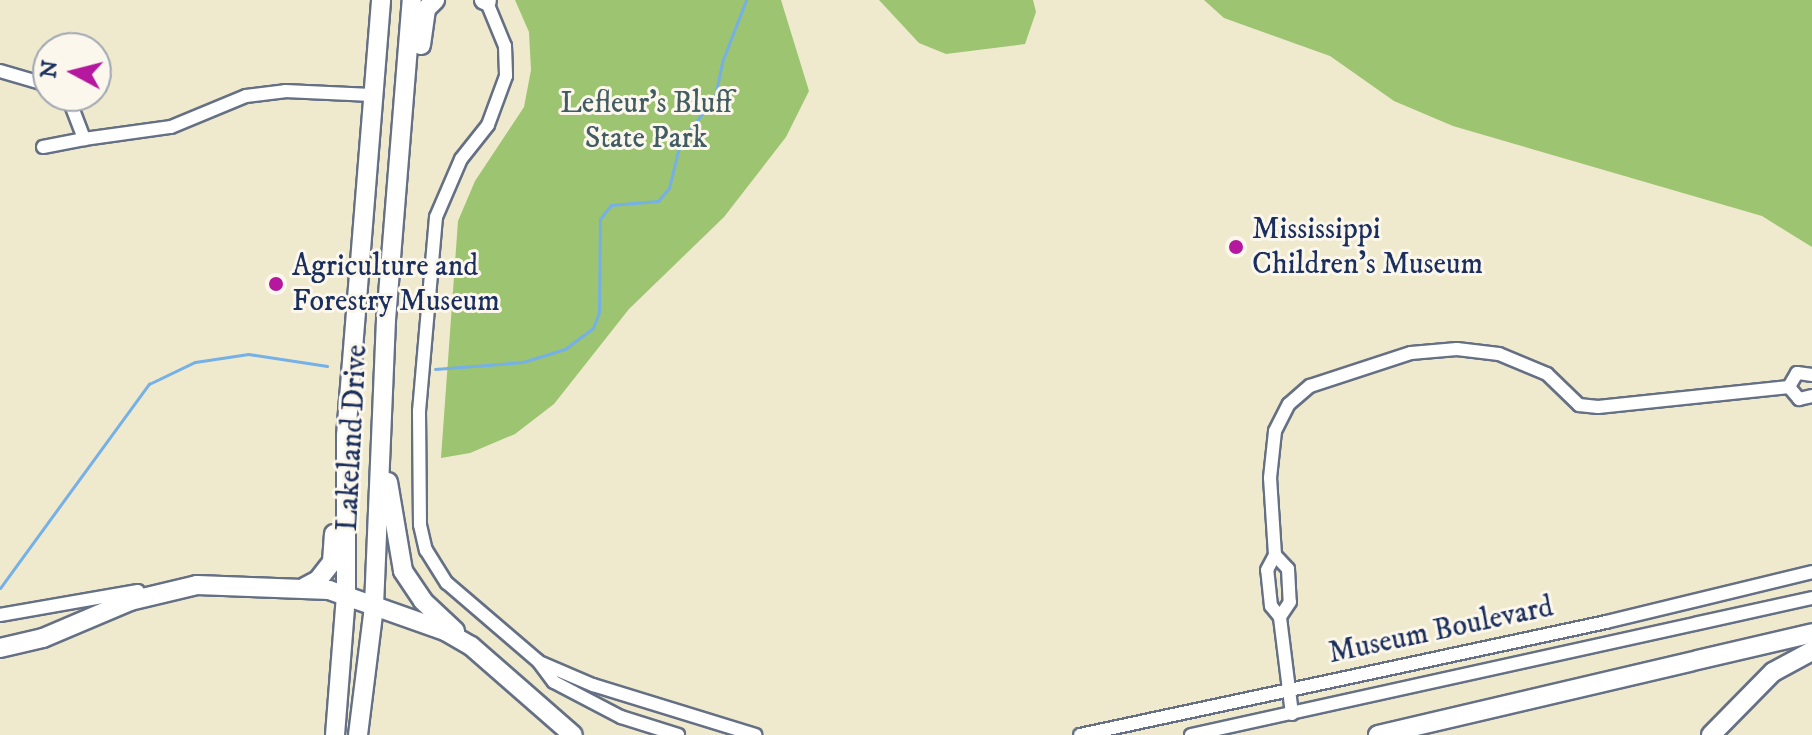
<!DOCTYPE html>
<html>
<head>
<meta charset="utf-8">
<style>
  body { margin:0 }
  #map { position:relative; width:1812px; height:735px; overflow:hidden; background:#efe9ce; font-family:"IM FELL DW Pica",serif }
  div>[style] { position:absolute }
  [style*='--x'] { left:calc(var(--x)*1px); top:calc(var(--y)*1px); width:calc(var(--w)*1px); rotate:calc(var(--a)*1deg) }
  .green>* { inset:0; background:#9dc470 }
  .stream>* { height:3px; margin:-1.5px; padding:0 1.5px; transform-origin:1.5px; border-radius:1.5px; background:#75b0e6 }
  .roads { filter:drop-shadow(2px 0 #657085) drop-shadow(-2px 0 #657085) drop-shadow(0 2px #657085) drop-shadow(0 -2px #657085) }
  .minor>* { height:12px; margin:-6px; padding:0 6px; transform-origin:6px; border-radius:6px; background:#fff }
  .highway>* { height:18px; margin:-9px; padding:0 9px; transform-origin:9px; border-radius:9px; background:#fff }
  .dots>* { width:22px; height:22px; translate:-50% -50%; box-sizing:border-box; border:4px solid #fbf7ec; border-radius:50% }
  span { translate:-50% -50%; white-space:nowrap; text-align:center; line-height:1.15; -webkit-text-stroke:6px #fbf7ec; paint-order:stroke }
  .park-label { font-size:30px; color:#425c63 }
  .poi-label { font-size:30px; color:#1b2f5e }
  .left { translate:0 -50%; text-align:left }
  .street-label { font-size:30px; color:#1b2f5e }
  .north { position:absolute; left:32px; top:32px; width:80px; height:80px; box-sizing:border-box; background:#fbf7ec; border:2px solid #a1a7b3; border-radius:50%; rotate:277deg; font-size:22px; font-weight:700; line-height:32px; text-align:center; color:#1b2f5e }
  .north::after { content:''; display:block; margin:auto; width:28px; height:36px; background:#b5179e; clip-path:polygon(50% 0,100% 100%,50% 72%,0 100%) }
</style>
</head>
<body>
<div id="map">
  <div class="green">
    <div style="clip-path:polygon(515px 0,781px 0,809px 91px,786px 137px,724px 217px,629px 309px,554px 404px,515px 434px,470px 453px,441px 458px,458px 221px,475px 181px,524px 107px,531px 70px,529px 32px)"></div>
    <div style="clip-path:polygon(879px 0,1033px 0,1036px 12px,1025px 44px,946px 54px,919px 43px)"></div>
    <div style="clip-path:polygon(1204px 0,1812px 0,1812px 247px,1762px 216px,1453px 126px,1394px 101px,1330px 56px,1224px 18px)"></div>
  </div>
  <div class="stream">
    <div style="--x:435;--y:369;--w:88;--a:-4.5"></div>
    <div style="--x:523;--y:362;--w:44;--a:-17.2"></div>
    <div style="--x:565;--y:349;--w:35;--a:-37"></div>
    <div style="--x:593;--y:328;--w:17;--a:-69"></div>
    <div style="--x:599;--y:312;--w:93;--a:-89.4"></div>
    <div style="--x:600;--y:219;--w:18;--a:-52"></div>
    <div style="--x:611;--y:205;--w:47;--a:-4.9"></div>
    <div style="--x:658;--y:201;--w:17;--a:-50"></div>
    <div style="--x:669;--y:188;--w:46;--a:-76.3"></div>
    <div style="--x:680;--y:143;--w:59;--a:-53.3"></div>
    <div style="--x:715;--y:96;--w:35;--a:-78"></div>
    <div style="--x:722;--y:62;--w:66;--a:-68.8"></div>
    <div style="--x:0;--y:588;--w:253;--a:-53.9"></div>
    <div style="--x:149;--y:384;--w:51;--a:-25.6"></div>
    <div style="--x:195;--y:362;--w:54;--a:-8.6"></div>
    <div style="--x:248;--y:354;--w:80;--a:8.6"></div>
  </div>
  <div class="roads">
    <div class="minor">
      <div style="--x:486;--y:0;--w:50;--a:67.6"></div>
      <div style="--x:505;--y:46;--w:30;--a:88"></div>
      <div style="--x:506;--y:76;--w:52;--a:110.2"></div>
      <div style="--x:488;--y:125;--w:43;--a:128.5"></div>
      <div style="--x:461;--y:159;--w:63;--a:113.3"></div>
      <div style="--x:436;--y:217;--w:195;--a:95"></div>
      <div style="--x:419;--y:411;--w:114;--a:89.5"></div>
      <div style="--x:420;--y:525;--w:26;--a:77"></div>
      <div style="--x:426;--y:550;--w:39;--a:58"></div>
      <div style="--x:447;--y:583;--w:120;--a:40.6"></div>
      <div style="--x:538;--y:661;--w:26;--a:53"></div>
      <div style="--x:554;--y:682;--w:76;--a:27.6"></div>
      <div style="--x:621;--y:717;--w:60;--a:17.5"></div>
      <div style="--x:0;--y:71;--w:50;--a:16.3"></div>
      <div style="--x:62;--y:96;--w:10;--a:37"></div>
      <div style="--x:70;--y:102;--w:40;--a:69"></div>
      <div style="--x:84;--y:139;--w:88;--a:-7.9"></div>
      <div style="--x:171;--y:127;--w:81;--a:-22.5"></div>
      <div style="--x:246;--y:96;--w:39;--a:-7"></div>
      <div style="--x:285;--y:91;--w:87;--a:2.6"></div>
      <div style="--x:43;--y:147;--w:42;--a:-11"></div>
      <div style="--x:1812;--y:375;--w:15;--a:-172"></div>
      <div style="--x:1797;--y:373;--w:16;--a:120"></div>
      <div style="--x:1789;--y:387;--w:16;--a:50"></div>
      <div style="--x:1799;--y:399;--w:13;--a:-13"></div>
      <div style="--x:1275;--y:555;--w:19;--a:47"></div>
      <div style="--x:1288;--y:569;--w:33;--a:87"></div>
      <div style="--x:1290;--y:602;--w:18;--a:124"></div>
      <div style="--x:0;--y:615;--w:140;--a:-9.9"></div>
      <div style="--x:539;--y:662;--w:59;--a:23.1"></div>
      <div style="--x:593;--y:685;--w:170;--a:17.1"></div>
      <div style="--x:1292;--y:714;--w:98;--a:-97.1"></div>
      <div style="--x:1280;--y:617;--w:14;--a:-129"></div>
      <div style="--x:1271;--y:606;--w:36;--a:-96"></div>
      <div style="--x:1267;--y:570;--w:17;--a:-62"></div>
      <div style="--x:1275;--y:555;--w:77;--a:-93.7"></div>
      <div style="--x:1270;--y:478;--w:47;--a:-83.9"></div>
      <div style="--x:1275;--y:431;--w:30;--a:-63"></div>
      <div style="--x:1289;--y:404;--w:28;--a:-41"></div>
      <div style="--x:1310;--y:386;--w:106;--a:-18.1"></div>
      <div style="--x:1411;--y:353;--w:46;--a:-5"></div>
      <div style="--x:1457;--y:349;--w:42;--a:6.8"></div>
      <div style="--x:1499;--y:354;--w:52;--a:22.6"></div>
      <div style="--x:1547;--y:374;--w:45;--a:44.1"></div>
      <div style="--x:1579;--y:405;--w:19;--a:6"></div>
      <div style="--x:1598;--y:407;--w:192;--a:-6"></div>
      <div style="--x:1080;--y:735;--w:538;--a:-12.12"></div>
      <div style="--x:1606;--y:622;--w:212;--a:-13.6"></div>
      <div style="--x:1191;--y:735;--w:636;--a:-12.44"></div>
    </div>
    <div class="highway">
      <div style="--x:484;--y:0;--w:3;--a:18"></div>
      <div style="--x:421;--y:45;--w:36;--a:-82"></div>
      <div style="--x:426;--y:9;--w:13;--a:-45"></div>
      <div style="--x:388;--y:482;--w:90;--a:80.4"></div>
      <div style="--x:403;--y:571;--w:36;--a:56"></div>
      <div style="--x:423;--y:601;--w:44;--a:43.2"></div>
      <div style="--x:305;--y:587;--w:15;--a:-28"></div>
      <div style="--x:318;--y:580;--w:23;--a:-52"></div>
      <div style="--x:332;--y:562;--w:28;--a:-86"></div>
      <div style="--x:0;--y:648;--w:44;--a:-13.1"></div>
      <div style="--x:43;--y:638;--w:95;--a:-23"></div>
      <div style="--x:130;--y:601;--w:69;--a:-13.4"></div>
      <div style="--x:197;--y:585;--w:132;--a:2.2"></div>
      <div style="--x:329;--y:590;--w:123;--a:19.5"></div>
      <div style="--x:445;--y:631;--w:30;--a:30"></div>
      <div style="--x:471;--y:646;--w:135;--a:41.1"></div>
      <div style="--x:335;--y:735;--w:141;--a:-85.5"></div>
      <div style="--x:346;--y:594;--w:158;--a:-90"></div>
      <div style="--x:346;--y:436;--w:437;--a:-85.4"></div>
      <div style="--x:358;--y:735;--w:130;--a:-82.9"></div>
      <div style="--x:374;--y:606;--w:286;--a:-87.6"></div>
      <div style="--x:386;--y:320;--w:321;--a:-85.4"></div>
      <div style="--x:1378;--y:735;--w:446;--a:-13.2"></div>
      <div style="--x:1711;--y:735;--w:88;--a:-45.5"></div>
      <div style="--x:1773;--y:672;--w:44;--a:-28.3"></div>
    </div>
  </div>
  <div class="dots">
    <div style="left:1236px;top:247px;background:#b5179e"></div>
    <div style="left:276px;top:284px;background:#b5179e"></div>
  </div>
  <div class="park-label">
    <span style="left:646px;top:121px">Lefleur's Bluff<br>State Park</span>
  </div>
  <div class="poi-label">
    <span class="left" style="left:1252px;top:247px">Mississippi<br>Children's Museum</span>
    <span class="left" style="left:292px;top:284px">Agriculture and<br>Forestry Museum</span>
  </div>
  <div class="street-label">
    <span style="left:353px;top:438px;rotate:-87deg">Lakeland Drive</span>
    <span style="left:1441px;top:631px;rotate:-12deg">Museum Boulevard</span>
  </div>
  <div class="north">N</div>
</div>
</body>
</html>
